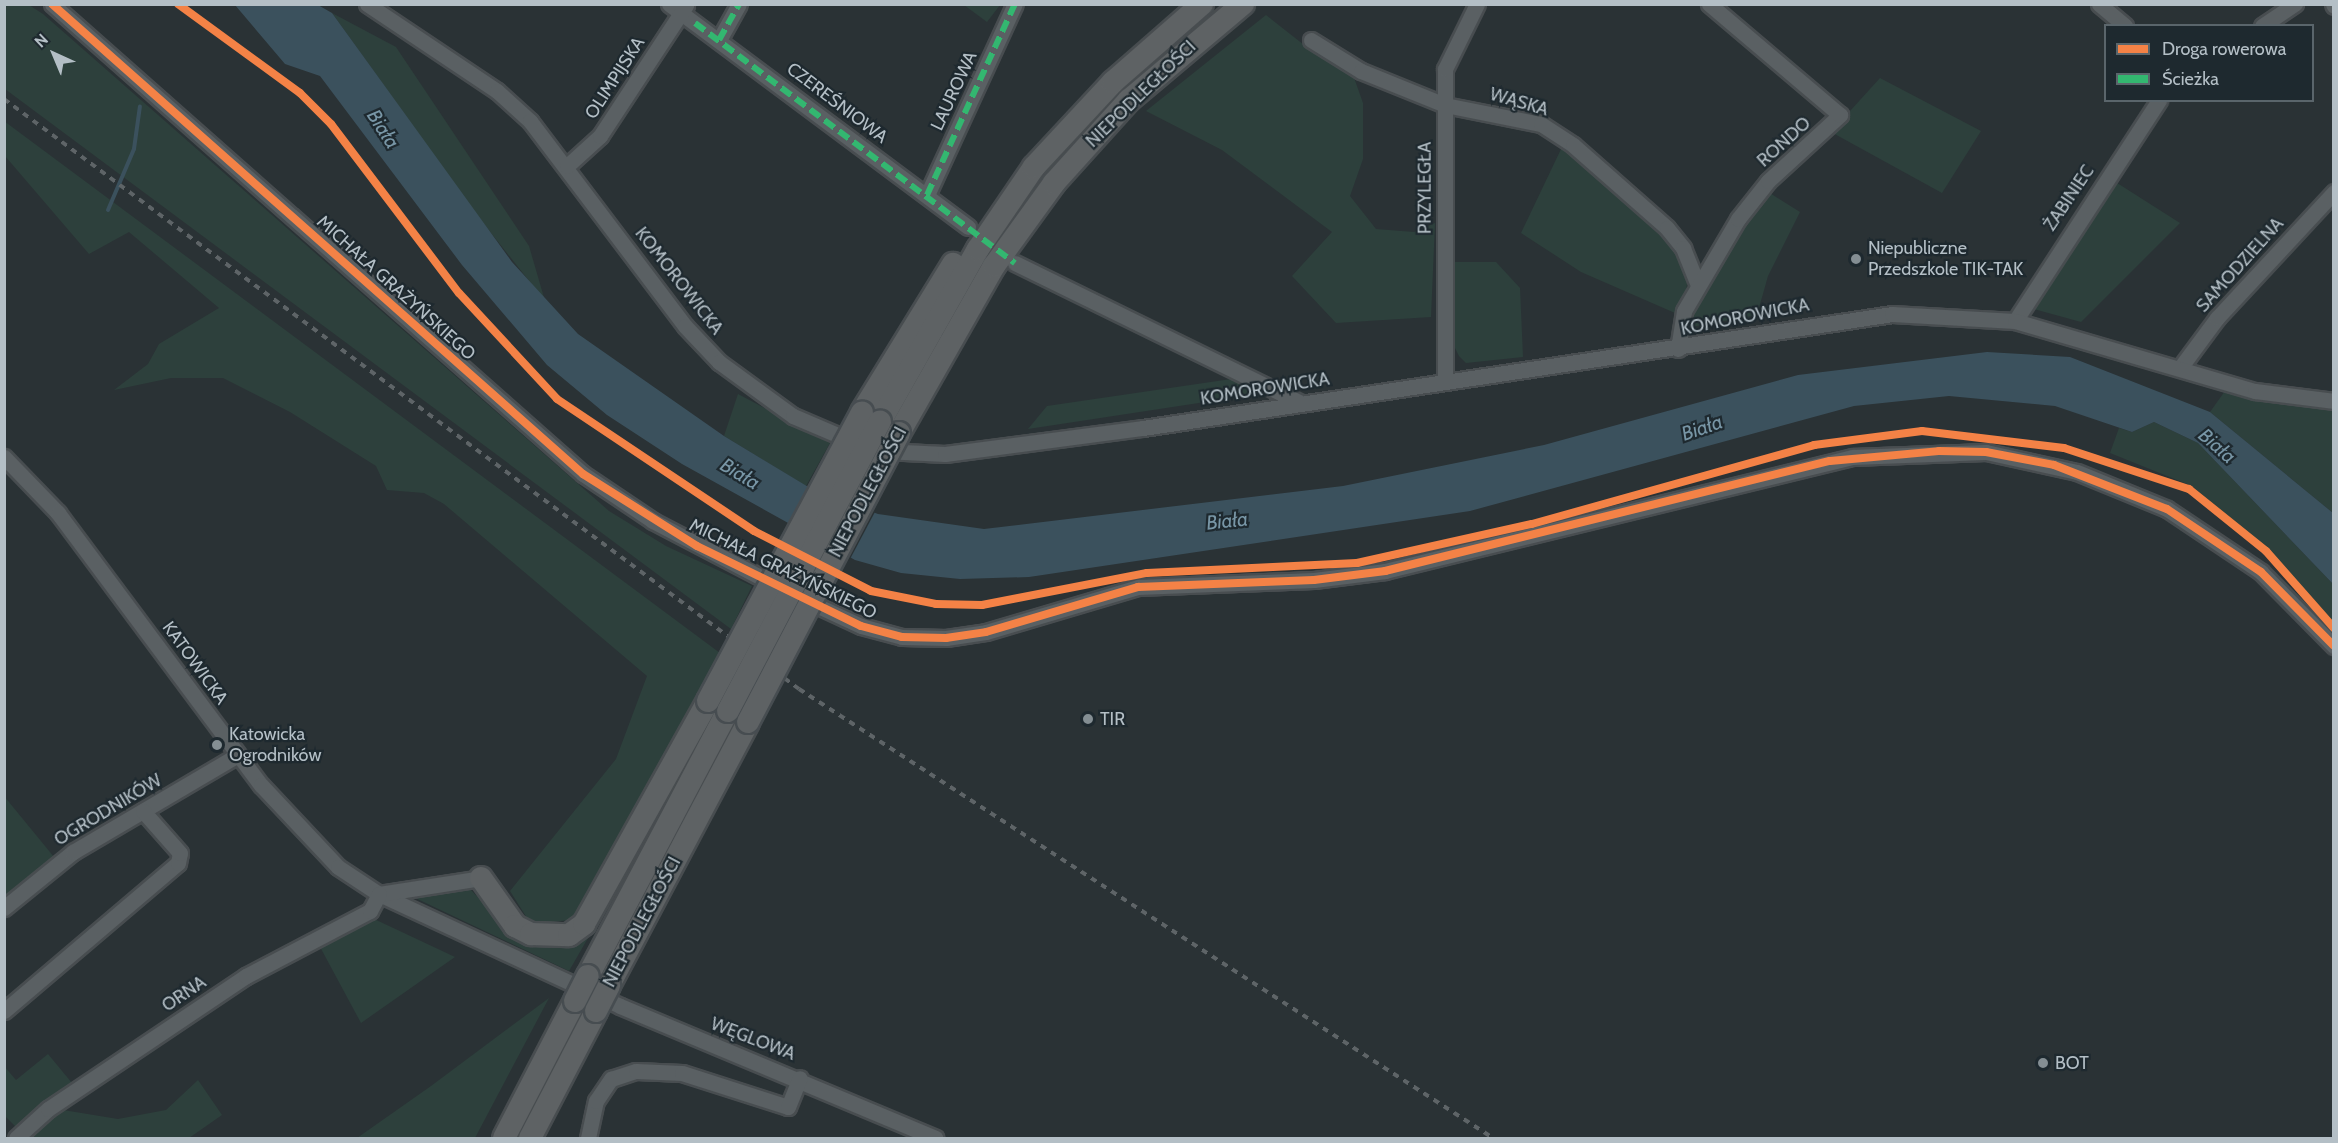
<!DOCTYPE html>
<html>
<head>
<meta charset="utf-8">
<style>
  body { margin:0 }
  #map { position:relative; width:2338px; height:1143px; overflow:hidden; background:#2a3235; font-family:Cabin,sans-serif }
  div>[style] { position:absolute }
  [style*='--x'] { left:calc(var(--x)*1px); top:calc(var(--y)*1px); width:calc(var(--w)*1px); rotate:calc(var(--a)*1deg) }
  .green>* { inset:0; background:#2d403c }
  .water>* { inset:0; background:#3b515d }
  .pier>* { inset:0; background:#2a3235 }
  .stream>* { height:4px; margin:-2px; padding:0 2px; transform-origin:2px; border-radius:2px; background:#3b515d }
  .roads { filter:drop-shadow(2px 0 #484d50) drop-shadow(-2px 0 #484d50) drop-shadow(0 2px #484d50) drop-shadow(0 -2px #484d50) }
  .minor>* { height:15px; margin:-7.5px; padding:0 7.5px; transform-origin:7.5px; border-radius:7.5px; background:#5a6063 }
  .highway>* { height:22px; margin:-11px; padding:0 11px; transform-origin:11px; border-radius:11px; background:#5e6264 }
  .rail>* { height:4px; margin-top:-2px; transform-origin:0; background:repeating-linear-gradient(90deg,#5e6467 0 6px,transparent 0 12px) }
  .bridges { filter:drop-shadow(2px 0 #474d51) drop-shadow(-2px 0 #474d51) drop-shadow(0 2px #474d51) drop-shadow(0 -2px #474d51) }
  .highway-bridge>* { height:22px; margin:-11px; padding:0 11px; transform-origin:11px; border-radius:11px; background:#5e6264 }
  .quiet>* { height:6px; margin-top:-3px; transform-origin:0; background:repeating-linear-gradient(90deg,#33b770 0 12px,transparent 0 18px) }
  .cycleway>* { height:8px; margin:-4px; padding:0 4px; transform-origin:4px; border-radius:4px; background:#f48246 }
  .dots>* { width:16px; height:16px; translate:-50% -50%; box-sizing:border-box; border:3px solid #1e292f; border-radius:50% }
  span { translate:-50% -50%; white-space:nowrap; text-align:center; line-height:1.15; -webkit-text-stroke:4.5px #1e292f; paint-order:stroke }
  .street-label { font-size:18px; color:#b4bfc6 }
  .poi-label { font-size:18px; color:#b4bfc6 }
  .left { translate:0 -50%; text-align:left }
  .water-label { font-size:20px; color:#7896a6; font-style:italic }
  .frame { position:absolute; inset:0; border:6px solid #b4bfc6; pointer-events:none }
  .legend { position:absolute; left:2104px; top:24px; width:210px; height:78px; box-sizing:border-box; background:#1e292f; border:2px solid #5a656b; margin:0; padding:8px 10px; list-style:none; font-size:18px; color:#b4bfc6 }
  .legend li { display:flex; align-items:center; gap:12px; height:30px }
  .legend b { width:30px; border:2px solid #5a656b }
  .north { position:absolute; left:24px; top:24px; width:60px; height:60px; -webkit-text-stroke:4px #1e292f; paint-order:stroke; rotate:316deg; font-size:16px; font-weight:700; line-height:24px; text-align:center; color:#b4bfc6 }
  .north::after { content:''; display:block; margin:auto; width:21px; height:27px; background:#b4bfc6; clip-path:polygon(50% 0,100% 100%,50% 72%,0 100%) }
</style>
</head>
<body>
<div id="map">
  <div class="green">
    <div style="clip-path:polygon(5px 4px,29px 5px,43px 14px,609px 511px,666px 546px,752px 586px,731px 629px,5px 89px)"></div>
    <div style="clip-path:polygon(964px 5px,1000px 5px,987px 22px)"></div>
    <div style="clip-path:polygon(332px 13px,396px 47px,529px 246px,545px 301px,472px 209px)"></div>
    <div style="clip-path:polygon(1266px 15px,1313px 52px,1352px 72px,1363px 103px,1363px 159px,1350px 196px,1376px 229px,1414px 232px,1435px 223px,1431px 317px,1336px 323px,1292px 276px,1332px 232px,1222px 150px,1146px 111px)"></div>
    <div style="clip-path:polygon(1880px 78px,1981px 131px,1942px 193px,1831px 132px)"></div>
    <div style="clip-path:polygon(4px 121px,720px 653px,589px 901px,571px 920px,541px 923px,527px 918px,510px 891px,616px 759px,647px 676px,444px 504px,424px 493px,387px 490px,376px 466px,290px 412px,223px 378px,171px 378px,114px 390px,148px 364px,159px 344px,219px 308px,129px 232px,89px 254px,5px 156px)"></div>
    <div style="clip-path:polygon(1562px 147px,1676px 249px,1688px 275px,1686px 293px,1675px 313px,1581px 272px,1521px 233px)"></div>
    <div style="clip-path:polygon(2114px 181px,2180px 223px,2081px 322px,2030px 308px)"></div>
    <div style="clip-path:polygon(1765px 190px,1800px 212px,1768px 276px,1757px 315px,1686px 328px)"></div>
    <div style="clip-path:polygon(1454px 262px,1496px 262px,1520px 288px,1523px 357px,1466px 363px,1459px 356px,1454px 346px)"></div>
    <div style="clip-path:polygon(1238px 378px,1271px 392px,1028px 429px,1047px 406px)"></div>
    <div style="clip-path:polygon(2225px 391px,2333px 407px,2333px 513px,2210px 412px)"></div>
    <div style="clip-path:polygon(738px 394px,830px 443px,806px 486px,724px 436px)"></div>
    <div style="clip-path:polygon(2154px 422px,2198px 443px,2333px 584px,2333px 622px,2255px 539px,2192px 486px,2110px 453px,2119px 428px,2132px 432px)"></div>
    <div style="clip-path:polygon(4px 796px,54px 857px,5px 898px,4px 898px)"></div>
    <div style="clip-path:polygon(469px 888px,511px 932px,592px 931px,569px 971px,409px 895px)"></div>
    <div style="clip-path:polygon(372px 918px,455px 957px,361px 1023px,319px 945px)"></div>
    <div style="clip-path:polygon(549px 998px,475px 1138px,357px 1138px,431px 1086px)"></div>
    <div style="clip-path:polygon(48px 1054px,72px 1083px,16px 1127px,5px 1116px,4px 1066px,16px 1080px)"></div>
    <div style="clip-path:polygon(198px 1080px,222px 1115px,189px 1138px,27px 1138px,57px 1109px,118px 1119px,166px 1110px)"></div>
  </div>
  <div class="water">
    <div style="clip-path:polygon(235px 5px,318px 5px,332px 13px,512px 262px,578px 334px,724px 436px,815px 491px,878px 514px,984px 529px,1343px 486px,1544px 445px,1798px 375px,1987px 352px,2070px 357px,2210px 412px,2333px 513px,2333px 584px,2198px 443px,2154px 422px,2132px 432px,2055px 406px,1949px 396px,1854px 406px,1470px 511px,1029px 577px,960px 579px,901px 573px,855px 560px,682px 464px,607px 415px,547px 365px,462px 265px,320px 76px,285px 64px)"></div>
  </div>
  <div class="pier">
    <div style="clip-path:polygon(853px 502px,876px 510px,849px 561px,828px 550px)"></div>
  </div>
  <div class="stream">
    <div style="--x:108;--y:210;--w:66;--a:-66.9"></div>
    <div style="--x:134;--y:149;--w:43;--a:-82.1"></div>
  </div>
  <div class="roads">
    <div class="minor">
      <div style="--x:52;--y:4;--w:709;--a:41.51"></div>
      <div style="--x:583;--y:474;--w:84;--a:33.9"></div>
      <div style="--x:653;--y:521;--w:142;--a:27.6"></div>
      <div style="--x:367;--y:4;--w:156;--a:33.8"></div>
      <div style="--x:497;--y:91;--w:45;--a:42.3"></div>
      <div style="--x:530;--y:121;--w:257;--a:52.9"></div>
      <div style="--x:685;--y:326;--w:50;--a:46.6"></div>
      <div style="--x:719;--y:362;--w:92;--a:36.1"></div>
      <div style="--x:793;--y:416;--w:66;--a:23.1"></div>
      <div style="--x:669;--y:4;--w:373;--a:36.7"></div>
      <div style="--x:2099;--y:4;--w:34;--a:40"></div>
      <div style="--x:2333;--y:4;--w:2;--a:63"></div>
      <div style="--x:2262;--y:26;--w:40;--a:-34"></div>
      <div style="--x:719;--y:40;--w:41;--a:-60.9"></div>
      <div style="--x:1311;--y:40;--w:59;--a:31.8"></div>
      <div style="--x:1361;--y:71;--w:91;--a:22"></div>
      <div style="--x:1445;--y:105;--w:98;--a:11.2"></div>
      <div style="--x:1541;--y:124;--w:38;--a:33"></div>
      <div style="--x:1573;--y:145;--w:125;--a:41.4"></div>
      <div style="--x:1667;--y:228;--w:26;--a:51"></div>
      <div style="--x:1683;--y:248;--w:40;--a:68"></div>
      <div style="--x:567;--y:166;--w:45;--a:-42.3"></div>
      <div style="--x:600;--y:136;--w:157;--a:-56.7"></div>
      <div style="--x:927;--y:195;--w:210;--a:-65.3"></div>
      <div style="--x:1015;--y:263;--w:316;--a:26.1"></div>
      <div style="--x:2015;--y:321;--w:264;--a:-56.9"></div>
      <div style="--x:1678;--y:349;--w:38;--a:-81"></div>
      <div style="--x:1684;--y:311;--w:107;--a:-59.6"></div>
      <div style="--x:1738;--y:219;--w:48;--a:-51.7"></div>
      <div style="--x:1768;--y:181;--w:98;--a:-42.5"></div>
      <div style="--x:1840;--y:115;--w:172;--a:-139.7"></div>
      <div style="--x:2180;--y:368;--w:62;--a:-53.5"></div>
      <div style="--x:2217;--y:318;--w:172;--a:-47.1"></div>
      <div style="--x:1445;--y:380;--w:311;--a:-90"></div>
      <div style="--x:1445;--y:69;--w:72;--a:-63.8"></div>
      <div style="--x:883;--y:451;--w:62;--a:2.8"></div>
      <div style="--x:945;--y:454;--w:200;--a:-7.5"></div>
      <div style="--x:1143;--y:428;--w:758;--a:-8.65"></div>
      <div style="--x:1892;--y:314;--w:123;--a:3.3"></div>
      <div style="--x:2015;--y:321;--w:250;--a:16.3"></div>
      <div style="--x:2255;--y:391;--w:80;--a:7.2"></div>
      <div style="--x:4;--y:457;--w:78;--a:46"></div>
      <div style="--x:58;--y:513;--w:339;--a:53.3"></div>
      <div style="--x:261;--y:785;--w:112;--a:46.8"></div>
      <div style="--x:338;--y:867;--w:49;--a:33.4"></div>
      <div style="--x:379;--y:894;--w:266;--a:24.9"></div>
      <div style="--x:620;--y:1006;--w:342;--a:22.7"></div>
      <div style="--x:803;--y:599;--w:64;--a:25"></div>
      <div style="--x:861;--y:626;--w:42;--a:15"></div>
      <div style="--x:902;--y:637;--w:44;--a:1.3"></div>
      <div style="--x:946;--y:638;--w:40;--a:-8.5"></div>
      <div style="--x:986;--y:632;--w:159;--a:-16.5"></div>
      <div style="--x:1138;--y:587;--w:176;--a:-2.3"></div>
      <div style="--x:1314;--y:580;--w:72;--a:-7.2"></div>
      <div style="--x:1385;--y:571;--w:481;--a:-13.7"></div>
      <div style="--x:1852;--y:457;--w:134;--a:-2.1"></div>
      <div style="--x:1986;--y:452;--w:93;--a:12.4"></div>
      <div style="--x:2077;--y:472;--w:97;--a:22.3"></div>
      <div style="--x:2167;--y:509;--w:113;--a:33.8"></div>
      <div style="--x:2261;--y:572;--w:104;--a:45.4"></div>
      <div style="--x:379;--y:894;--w:103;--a:-8.9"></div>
      <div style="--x:4;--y:908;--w:89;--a:-39.1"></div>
      <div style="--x:73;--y:852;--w:191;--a:-30.5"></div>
      <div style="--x:4;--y:1011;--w:228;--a:-40.4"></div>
      <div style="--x:178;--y:863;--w:10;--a:-79"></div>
      <div style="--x:180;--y:853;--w:56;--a:-131.4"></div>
      <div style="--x:16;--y:1138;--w:43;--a:-42.2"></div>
      <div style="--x:48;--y:1109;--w:239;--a:-33.9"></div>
      <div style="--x:246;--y:976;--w:140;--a:-27.7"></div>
      <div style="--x:370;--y:911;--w:19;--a:-62"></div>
      <div style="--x:588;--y:1138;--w:38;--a:-78"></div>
      <div style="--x:596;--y:1101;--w:27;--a:-56"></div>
      <div style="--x:611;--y:1079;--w:26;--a:-18"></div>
      <div style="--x:636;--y:1071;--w:46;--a:2.5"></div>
      <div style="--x:682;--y:1073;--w:111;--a:17.8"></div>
      <div style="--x:788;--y:1107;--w:31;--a:-68"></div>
    </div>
    <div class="highway">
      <div style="--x:862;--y:412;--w:174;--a:-58.4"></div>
      <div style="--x:880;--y:422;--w:199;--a:-60.5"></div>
      <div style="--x:978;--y:249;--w:99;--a:-55.7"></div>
      <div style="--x:1034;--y:167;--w:116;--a:-47.1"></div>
      <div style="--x:1113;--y:82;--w:118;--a:-41.2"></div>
      <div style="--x:899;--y:433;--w:192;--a:-60.4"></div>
      <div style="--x:994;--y:266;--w:102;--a:-54.1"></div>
      <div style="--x:1054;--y:183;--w:112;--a:-47.9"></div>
      <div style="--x:1129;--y:100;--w:149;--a:-40.1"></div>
      <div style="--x:481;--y:878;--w:59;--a:54.7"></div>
      <div style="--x:515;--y:926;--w:18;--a:27"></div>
      <div style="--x:531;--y:934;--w:38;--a:2"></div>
      <div style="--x:569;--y:935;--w:19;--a:-36"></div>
      <div style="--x:584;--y:924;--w:255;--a:-60.9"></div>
      <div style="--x:588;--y:976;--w:300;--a:-62.2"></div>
      <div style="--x:609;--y:985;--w:297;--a:-62.1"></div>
      <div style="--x:504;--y:1138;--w:154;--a:-62.6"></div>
      <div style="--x:530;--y:1138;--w:143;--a:-62.5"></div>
    </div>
  </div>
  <div class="rail">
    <div style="--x:4;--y:99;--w:990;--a:36.58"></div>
    <div style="--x:799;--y:689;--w:827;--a:32.9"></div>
  </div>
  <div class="bridges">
    <div class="highway-bridge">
      <div style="--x:708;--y:701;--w:327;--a:-61.9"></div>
      <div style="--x:728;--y:711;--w:327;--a:-62.3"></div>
      <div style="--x:748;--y:722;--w:326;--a:-62.4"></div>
      <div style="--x:575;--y:1001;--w:28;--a:-63"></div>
      <div style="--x:596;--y:1011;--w:29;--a:-63"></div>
    </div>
  </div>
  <div class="quiet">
    <div style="--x:695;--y:23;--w:400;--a:36.9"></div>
    <div style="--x:719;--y:40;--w:41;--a:-60.9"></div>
    <div style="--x:927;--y:195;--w:210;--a:-65.3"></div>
  </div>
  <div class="cycleway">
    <div style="--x:52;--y:4;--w:709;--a:41.51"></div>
    <div style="--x:583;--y:474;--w:135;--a:32.3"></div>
    <div style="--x:697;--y:546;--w:182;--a:26"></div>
    <div style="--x:861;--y:626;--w:42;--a:15"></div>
    <div style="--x:902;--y:637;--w:44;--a:1.3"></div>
    <div style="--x:946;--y:638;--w:40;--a:-8.5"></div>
    <div style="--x:986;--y:632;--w:159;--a:-16.5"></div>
    <div style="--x:1138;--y:587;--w:176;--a:-2.3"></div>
    <div style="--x:1314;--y:580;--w:72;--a:-7.2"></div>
    <div style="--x:1385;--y:571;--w:458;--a:-13.9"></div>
    <div style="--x:1830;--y:461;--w:109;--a:-5.2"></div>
    <div style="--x:1939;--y:451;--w:47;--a:1.2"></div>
    <div style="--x:1986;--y:452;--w:69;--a:10.8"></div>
    <div style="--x:2054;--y:465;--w:121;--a:21.3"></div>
    <div style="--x:2167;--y:509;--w:113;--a:33.8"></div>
    <div style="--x:2261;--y:572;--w:104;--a:45.4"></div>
    <div style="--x:178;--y:4;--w:151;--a:36.1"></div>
    <div style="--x:300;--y:93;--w:44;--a:45"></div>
    <div style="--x:331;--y:124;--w:212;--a:52.9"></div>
    <div style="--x:459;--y:293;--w:144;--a:47.2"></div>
    <div style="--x:557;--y:399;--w:237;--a:33.8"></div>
    <div style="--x:754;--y:531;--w:131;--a:27.1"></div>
    <div style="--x:871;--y:591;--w:66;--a:11.3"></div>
    <div style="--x:936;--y:604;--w:46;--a:1.2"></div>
    <div style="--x:982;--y:605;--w:168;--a:-11"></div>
    <div style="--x:1147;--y:573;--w:210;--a:-2.7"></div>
    <div style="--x:1357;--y:563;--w:179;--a:-12.6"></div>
    <div style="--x:1532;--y:524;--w:293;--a:-15.6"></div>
    <div style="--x:1814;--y:445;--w:109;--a:-7.4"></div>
    <div style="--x:1922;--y:431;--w:143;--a:6.8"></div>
    <div style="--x:2064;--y:448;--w:132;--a:18.2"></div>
    <div style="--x:2189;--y:489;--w:99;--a:38.8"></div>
    <div style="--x:2266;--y:551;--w:103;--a:48.6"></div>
  </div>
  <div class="dots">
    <div style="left:1856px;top:259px;background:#848e93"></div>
    <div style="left:1088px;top:719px;background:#848e93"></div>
    <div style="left:217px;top:745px;background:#848e93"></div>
    <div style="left:2043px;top:1063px;background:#848e93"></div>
  </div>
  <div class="street-label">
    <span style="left:615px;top:78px;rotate:-57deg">OLIMPIJSKA</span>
    <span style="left:954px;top:91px;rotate:-65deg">LAUROWA</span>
    <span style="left:1141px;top:94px;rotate:-44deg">NIEPODLEGŁOŚCI</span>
    <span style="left:1519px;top:102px;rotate:16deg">WĄSKA</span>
    <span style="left:837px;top:103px;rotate:37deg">CZEREŚNIOWA</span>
    <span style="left:1784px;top:142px;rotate:-42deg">RONDO</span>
    <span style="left:1425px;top:188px;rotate:-90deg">PRZYLEGŁA</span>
    <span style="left:2069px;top:198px;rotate:-56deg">ŻABINIEC</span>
    <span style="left:2240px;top:265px;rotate:-48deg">SAMODZIELNA</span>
    <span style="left:679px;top:281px;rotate:52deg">KOMOROWICKA</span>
    <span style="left:396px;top:288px;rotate:42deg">MICHAŁA GRAŻYŃSKIEGO</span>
    <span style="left:1745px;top:317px;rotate:-11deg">KOMOROWICKA</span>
    <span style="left:1265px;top:389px;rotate:-9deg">KOMOROWICKA</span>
    <span style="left:868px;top:492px;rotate:-62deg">NIEPODLEGŁOŚCI</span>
    <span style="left:783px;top:569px;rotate:26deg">MICHAŁA GRAŻYŃSKIEGO</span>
    <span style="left:195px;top:663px;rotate:54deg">KATOWICKA</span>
    <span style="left:108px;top:810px;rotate:-31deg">OGRODNIKÓW</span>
    <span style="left:642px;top:922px;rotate:-62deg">NIEPODLEGŁOŚCI</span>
    <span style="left:184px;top:994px;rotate:-34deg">ORNA</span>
    <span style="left:753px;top:1039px;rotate:21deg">WĘGLOWA</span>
  </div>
  <div class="poi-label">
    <span class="left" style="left:1868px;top:259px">Niepubliczne<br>Przedszkole TIK-TAK</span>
    <span class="left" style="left:1100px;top:719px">TIR</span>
    <span class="left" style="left:229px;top:745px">Katowicka<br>Ogrodników</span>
    <span class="left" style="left:2055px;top:1063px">BOT</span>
  </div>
  <div class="water-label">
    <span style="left:383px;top:129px;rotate:57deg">Biała</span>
    <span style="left:1702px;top:428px;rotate:-19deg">Biała</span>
    <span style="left:2217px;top:446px;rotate:41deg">Biała</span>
    <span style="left:740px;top:474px;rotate:31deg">Biała</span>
    <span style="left:1227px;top:521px;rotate:-6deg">Biała</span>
  </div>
  <div class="frame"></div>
  <ul class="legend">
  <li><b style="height:8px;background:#f48246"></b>Droga rowerowa</li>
  <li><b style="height:8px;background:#33b770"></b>Ścieżka</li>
  </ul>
  <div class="north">N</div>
</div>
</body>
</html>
